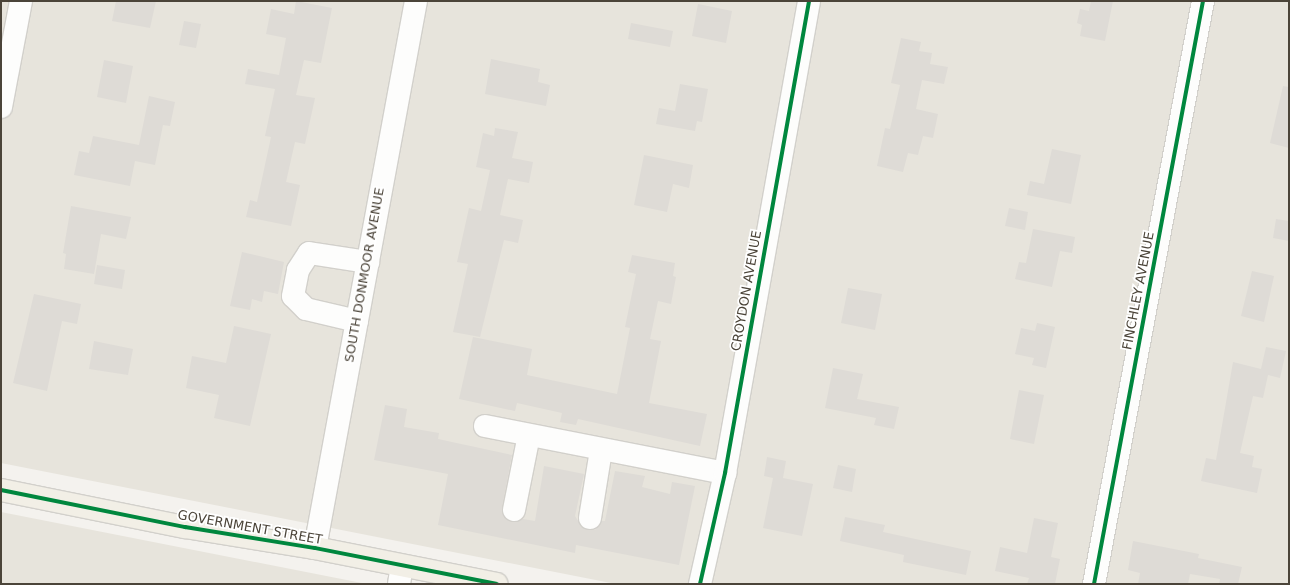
<!DOCTYPE html>
<html>
<head>
<meta charset="utf-8">
<style>
  body { margin:0 }
  #map { position:relative; width:1290px; height:585px; overflow:hidden; background:#f4f2ee; font-family:"DejaVu Sans",sans-serif }
  div>[style] { position:absolute }
  [style*='--x'] { left:calc(var(--x)*1px); top:calc(var(--y)*1px); width:calc(var(--w)*1px); rotate:calc(var(--a)*1deg) }
  .residential>* { inset:0; background:#e7e4dc }
  .building>* { inset:0; background:#dedbd6 }
  .roads { filter:drop-shadow(1px 0 #d2d0cb) drop-shadow(-1px 0 #d2d0cb) drop-shadow(0 1px #d2d0cb) drop-shadow(0 -1px #d2d0cb) }
  .minor>* { height:22px; margin:-11px; padding:0 11px; transform-origin:11px; border-radius:11px; background:#fdfdfc }
  .major>* { height:22px; margin:-11px; padding:0 11px; transform-origin:11px; border-radius:11px; background:#f2efe6 }
  .cycleway>* { height:4px; margin:-2px; padding:0 2px; transform-origin:2px; border-radius:2px; background:#00873e }
  span { translate:-50% -50%; white-space:nowrap; text-align:center; line-height:1.15; -webkit-text-stroke:3.5px #fff; paint-order:stroke }
  .street-label { font-size:13px; color:#4b4439 }
  .frame { position:absolute; inset:0; border:2px solid #4b4439; pointer-events:none }
</style>
</head>
<body>
<div id="map">
  <div class="residential">
    <div style="clip-path:polygon(1px 1px,1289px 1px,1289px 584px,616px 584px,1px 463px)"></div>
    <div style="clip-path:polygon(1px 512px,367px 584px,1px 584px)"></div>
  </div>
  <div class="building">
    <div style="clip-path:polygon(116px 1px,156px 1px,150px 28px,112px 21px)"></div>
    <div style="clip-path:polygon(296px 1px,332px 8px,321px 63px,304px 60px,296px 95px,315px 98px,305px 144px,295px 142px,286px 182px,300px 185px,291px 226px,246px 217px,250px 200px,257px 202px,271px 137px,265px 136px,275px 89px,245px 84px,248px 69px,279px 75px,286px 38px,266px 34px,271px 9px,294px 14px)"></div>
    <div style="clip-path:polygon(1091px 1px,1113px 1px,1105px 41px,1080px 36px,1082px 25px,1077px 23px,1080px 9px,1089px 11px)"></div>
    <div style="clip-path:polygon(698px 4px,732px 11px,726px 43px,692px 36px)"></div>
    <div style="clip-path:polygon(184px 21px,201px 24px,196px 48px,179px 45px)"></div>
    <div style="clip-path:polygon(631px 23px,673px 31px,670px 47px,628px 39px)"></div>
    <div style="clip-path:polygon(901px 38px,921px 42px,919px 51px,932px 53px,930px 64px,948px 67px,944px 84px,922px 80px,916px 109px,938px 114px,933px 138px,923px 136px,918px 155px,908px 153px,903px 172px,877px 166px,885px 128px,890px 129px,900px 85px,891px 83px)"></div>
    <div style="clip-path:polygon(491px 59px,540px 69px,538px 82px,550px 85px,546px 106px,485px 94px)"></div>
    <div style="clip-path:polygon(104px 60px,133px 66px,126px 103px,97px 97px)"></div>
    <div style="clip-path:polygon(680px 84px,708px 89px,702px 122px,697px 121px,695px 131px,656px 124px,659px 108px,675px 111px)"></div>
    <div style="clip-path:polygon(1283px 86px,1289px 87px,1289px 148px,1270px 143px)"></div>
    <div style="clip-path:polygon(149px 96px,175px 102px,170px 126px,163px 125px,155px 165px,135px 161px,130px 186px,74px 175px,79px 151px,89px 153px,93px 136px,139px 145px)"></div>
    <div style="clip-path:polygon(495px 128px,518px 132px,512px 158px,533px 162px,529px 183px,508px 179px,500px 215px,523px 220px,518px 243px,504px 240px,480px 337px,453px 332px,468px 264px,457px 262px,469px 208px,481px 211px,490px 170px,476px 167px,483px 133px,494px 136px)"></div>
    <div style="clip-path:polygon(1052px 149px,1081px 155px,1071px 204px,1027px 195px,1030px 181px,1044px 184px)"></div>
    <div style="clip-path:polygon(644px 155px,693px 165px,689px 188px,673px 184px,667px 212px,634px 205px)"></div>
    <div style="clip-path:polygon(71px 206px,131px 217px,126px 239px,101px 234px,94px 274px,64px 269px,66px 254px,63px 253px)"></div>
    <div style="clip-path:polygon(1009px 208px,1028px 212px,1025px 230px,1005px 226px)"></div>
    <div style="clip-path:polygon(1276px 219px,1289px 221px,1289px 241px,1273px 238px)"></div>
    <div style="clip-path:polygon(1033px 229px,1075px 237px,1072px 253px,1060px 251px,1052px 287px,1015px 279px,1019px 262px,1026px 263px)"></div>
    <div style="clip-path:polygon(242px 252px,284px 262px,278px 294px,264px 291px,262px 302px,252px 299px,250px 310px,230px 306px)"></div>
    <div style="clip-path:polygon(632px 255px,675px 263px,673px 276px,676px 277px,671px 304px,658px 301px,650px 339px,661px 341px,649px 403px,707px 414px,700px 446px,578px 419px,576px 425px,560px 422px,562px 413px,517px 403px,515px 411px,459px 399px,473px 337px,532px 349px,527px 375px,617px 394px,630px 328px,625px 327px,636px 274px,628px 272px)"></div>
    <div style="clip-path:polygon(97px 265px,125px 270px,122px 289px,94px 284px)"></div>
    <div style="clip-path:polygon(1252px 271px,1274px 276px,1264px 322px,1241px 316px)"></div>
    <div style="clip-path:polygon(848px 288px,882px 294px,875px 330px,841px 323px)"></div>
    <div style="clip-path:polygon(34px 294px,81px 304px,77px 324px,62px 321px,47px 391px,13px 383px)"></div>
    <div style="clip-path:polygon(1037px 323px,1055px 327px,1046px 368px,1032px 365px,1034px 358px,1015px 354px,1021px 328px,1035px 331px)"></div>
    <div style="clip-path:polygon(234px 326px,271px 334px,250px 426px,214px 418px,219px 395px,186px 388px,192px 356px,226px 363px)"></div>
    <div style="clip-path:polygon(94px 341px,133px 349px,128px 375px,89px 369px)"></div>
    <div style="clip-path:polygon(1266px 347px,1286px 351px,1280px 378px,1268px 375px,1263px 398px,1253px 396px,1240px 453px,1254px 456px,1252px 467px,1262px 469px,1257px 493px,1201px 481px,1206px 458px,1216px 460px,1233px 362px,1261px 369px)"></div>
    <div style="clip-path:polygon(833px 368px,863px 374px,857px 399px,899px 407px,894px 429px,874px 425px,876px 418px,825px 408px)"></div>
    <div style="clip-path:polygon(1019px 390px,1044px 395px,1034px 444px,1010px 439px)"></div>
    <div style="clip-path:polygon(385px 405px,407px 409px,404px 427px,439px 433px,438px 439px,512px 455px,502px 508px,502px 514px,511px 522px,523px 519px,535px 521px,544px 466px,584px 474px,575px 516px,582px 527px,588px 530px,595px 530px,602px 521px,605px 521px,615px 471px,645px 476px,642px 487px,670px 494px,672px 482px,695px 486px,679px 565px,576px 545px,575px 553px,438px 525px,448px 474px,374px 460px)"></div>
    <div style="clip-path:polygon(767px 457px,786px 461px,783px 478px,813px 484px,802px 536px,763px 528px,773px 478px,764px 476px)"></div>
    <div style="clip-path:polygon(838px 465px,856px 469px,852px 492px,833px 488px)"></div>
    <div style="clip-path:polygon(845px 517px,885px 525px,883px 532px,971px 551px,966px 575px,903px 562px,904px 555px,840px 541px)"></div>
    <div style="clip-path:polygon(1034px 518px,1058px 523px,1051px 557px,1060px 559px,1055px 584px,1027px 584px,1029px 578px,995px 571px,1000px 547px,1027px 553px)"></div>
    <div style="clip-path:polygon(1133px 541px,1199px 554px,1198px 558px,1242px 567px,1238px 584px,1219px 584px,1220px 579px,1190px 574px,1188px 584px,1138px 584px,1140px 573px,1128px 570px)"></div>
  </div>
  <div class="roads">
    <div class="minor">
      <div style="--x:1;--y:107;--w:108;--a:-79.3"></div>
      <div style="--x:357;--y:321;--w:52;--a:-166.8"></div>
      <div style="--x:306;--y:309;--w:18;--a:-135"></div>
      <div style="--x:293;--y:296;--w:26;--a:-79"></div>
      <div style="--x:298;--y:270;--w:20;--a:-57"></div>
      <div style="--x:309;--y:253;--w:60;--a:8.7"></div>
      <div style="--x:485;--y:426;--w:245;--a:11.1"></div>
      <div style="--x:514;--y:510;--w:76;--a:-78.7"></div>
      <div style="--x:590;--y:518;--w:69;--a:-80.8"></div>
      <div style="--x:315;--y:548;--w:556;--a:-79.54"></div>
      <div style="--x:399;--y:584;--w:18;--a:-81"></div>
      <div style="--x:700;--y:584;--w:114;--a:-77.3"></div>
      <div style="--x:725;--y:473;--w:479;--a:-79.9"></div>
      <div style="--x:1094;--y:584;--w:593;--a:-79.41"></div>
    </div>
    <div class="major">
      <div style="--x:1;--y:490;--w:188;--a:11.4"></div>
      <div style="--x:185;--y:527;--w:132;--a:9.2"></div>
      <div style="--x:315;--y:548;--w:185;--a:11.2"></div>
    </div>
  </div>
  <div class="cycleway">
    <div style="--x:1;--y:490;--w:188;--a:11.4"></div>
    <div style="--x:185;--y:527;--w:132;--a:9.2"></div>
    <div style="--x:315;--y:548;--w:185;--a:11.2"></div>
    <div style="--x:700;--y:584;--w:114;--a:-77.3"></div>
    <div style="--x:725;--y:473;--w:479;--a:-79.9"></div>
    <div style="--x:1094;--y:584;--w:593;--a:-79.41"></div>
  </div>
  <div class="street-label">
    <span style="left:365px;top:275px;rotate:-80deg">SOUTH DONMOOR AVENUE</span>
    <span style="left:747px;top:291px;rotate:-80deg">CROYDON AVENUE</span>
    <span style="left:1139px;top:291px;rotate:-79deg">FINCHLEY AVENUE</span>
    <span style="left:250px;top:528px;rotate:10deg">GOVERNMENT STREET</span>
  </div>
  <div class="frame"></div>
</div>
</body>
</html>
